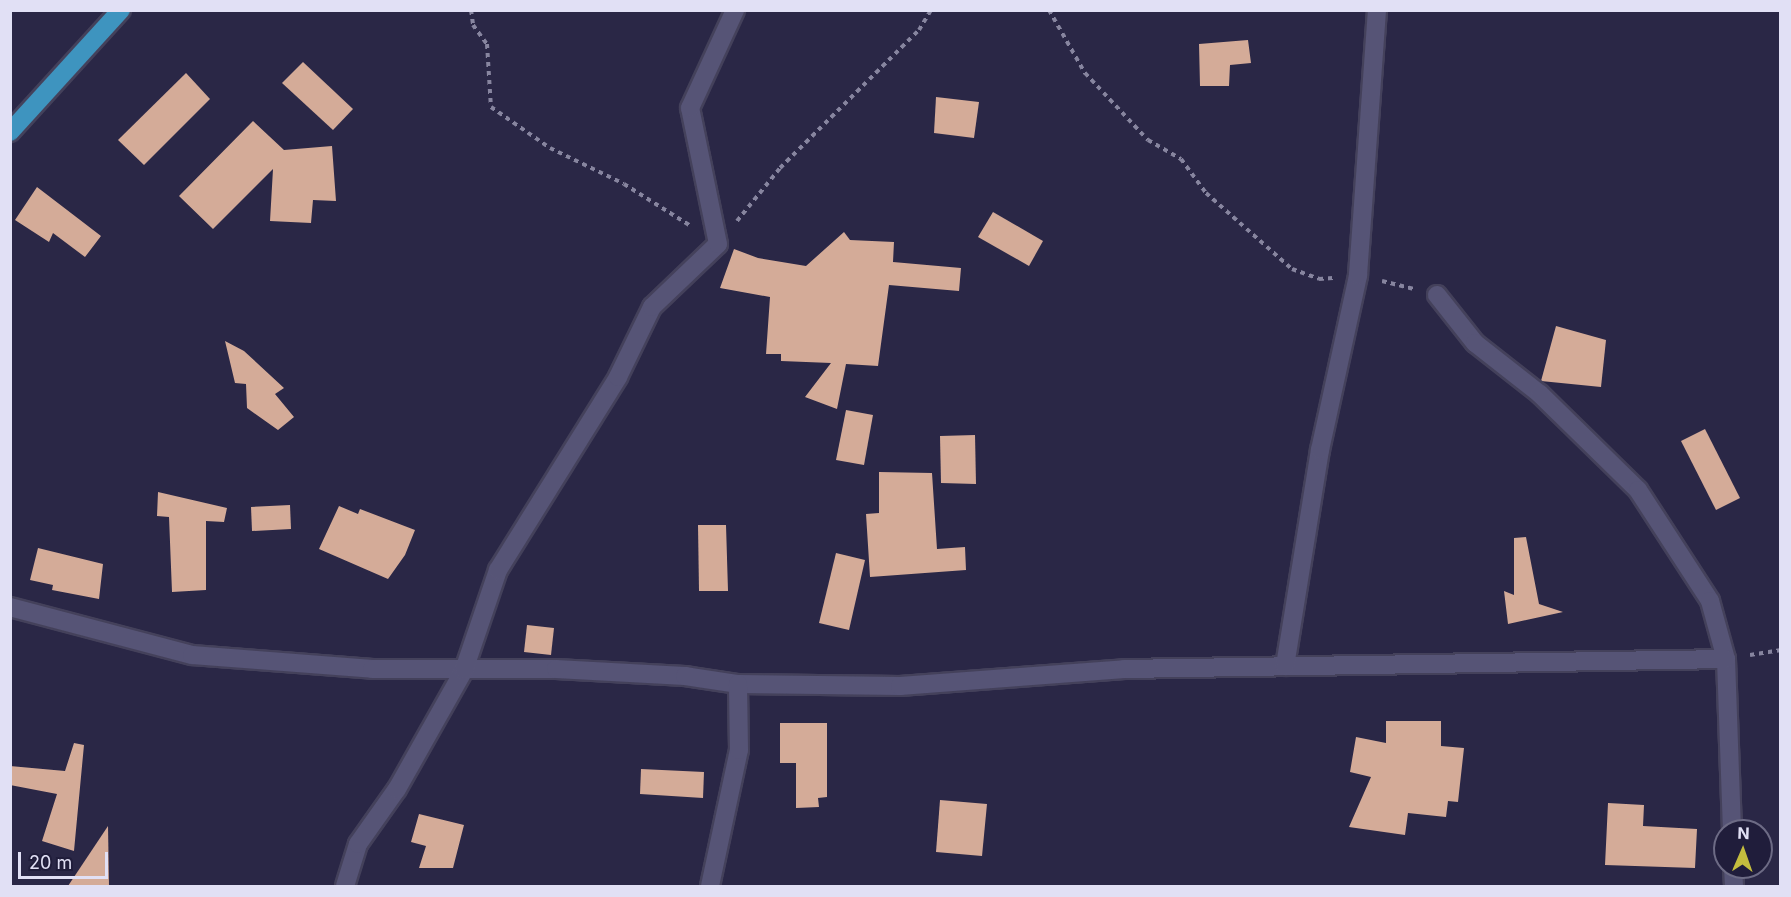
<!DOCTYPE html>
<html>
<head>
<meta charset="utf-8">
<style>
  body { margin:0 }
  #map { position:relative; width:1791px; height:897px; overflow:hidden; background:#2a2746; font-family:Inter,sans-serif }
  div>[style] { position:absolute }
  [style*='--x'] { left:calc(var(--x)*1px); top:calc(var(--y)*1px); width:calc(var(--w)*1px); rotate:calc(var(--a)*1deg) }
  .building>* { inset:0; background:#d4ab98 }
  .path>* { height:4px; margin-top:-2px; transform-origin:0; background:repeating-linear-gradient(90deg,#87859f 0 4.5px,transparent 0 9px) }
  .roads { filter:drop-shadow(2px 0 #44415b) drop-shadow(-2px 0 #44415b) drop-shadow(0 2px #44415b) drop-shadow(0 -2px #44415b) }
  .minor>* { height:18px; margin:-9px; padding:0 9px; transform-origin:9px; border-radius:9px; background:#565476 }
  .major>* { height:18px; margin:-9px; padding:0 9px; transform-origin:9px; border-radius:9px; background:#3e94bf }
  span { translate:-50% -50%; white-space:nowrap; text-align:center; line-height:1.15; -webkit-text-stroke:6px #201d3b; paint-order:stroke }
  .frame { position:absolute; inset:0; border:12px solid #e1e0f5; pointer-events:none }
  .north { position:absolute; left:1713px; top:819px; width:60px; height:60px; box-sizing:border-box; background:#201d3b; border:2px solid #6d6b85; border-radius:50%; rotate:2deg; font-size:16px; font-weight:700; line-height:24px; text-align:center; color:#e1e0f5 }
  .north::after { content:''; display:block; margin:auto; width:21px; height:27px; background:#c4bd3e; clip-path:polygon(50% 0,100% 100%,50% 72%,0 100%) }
  .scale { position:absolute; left:18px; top:852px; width:90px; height:27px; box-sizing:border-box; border:3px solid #e1e0f5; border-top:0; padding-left:8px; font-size:18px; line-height:21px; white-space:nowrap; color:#e1e0f5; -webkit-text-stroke:4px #201d3b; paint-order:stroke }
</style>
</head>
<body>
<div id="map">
  <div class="building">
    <div style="clip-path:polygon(1248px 40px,1251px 63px,1230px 65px,1229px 86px,1200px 86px,1199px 44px)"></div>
    <div style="clip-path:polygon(303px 62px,353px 109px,333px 130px,282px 83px)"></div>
    <div style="clip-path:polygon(186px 73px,210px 99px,144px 165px,118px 140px)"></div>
    <div style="clip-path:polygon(936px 97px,979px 102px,974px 138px,934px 133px)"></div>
    <div style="clip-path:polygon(253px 121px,284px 150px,332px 146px,336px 201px,313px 200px,311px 223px,270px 221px,273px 169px,213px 229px,179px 196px)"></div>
    <div style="clip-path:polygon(37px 187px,101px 236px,85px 257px,53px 233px,49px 242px,15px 220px)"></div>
    <div style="clip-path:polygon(993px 212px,1043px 241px,1029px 266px,978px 237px)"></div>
    <div style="clip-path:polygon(844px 232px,850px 240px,894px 242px,893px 262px,961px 268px,959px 291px,889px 285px,878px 366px,846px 364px,837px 409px,805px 397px,831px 363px,781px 361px,781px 354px,766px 354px,770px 297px,720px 288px,734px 249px,758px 258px,806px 266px)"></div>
    <div style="clip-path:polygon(1556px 326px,1606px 340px,1601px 387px,1541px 381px)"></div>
    <div style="clip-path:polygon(225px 341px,244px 351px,284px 388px,275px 394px,294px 417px,278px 430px,247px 408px,246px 384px,235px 383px)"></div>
    <div style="clip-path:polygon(846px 410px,873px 415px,864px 465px,836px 460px)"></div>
    <div style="clip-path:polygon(1705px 429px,1740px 498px,1716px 510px,1681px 441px)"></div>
    <div style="clip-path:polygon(975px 435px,976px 484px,941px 483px,940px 436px)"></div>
    <div style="clip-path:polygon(879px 472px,932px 473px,937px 549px,965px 547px,966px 570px,870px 577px,866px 514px,879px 513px)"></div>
    <div style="clip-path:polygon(158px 492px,227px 508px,224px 522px,206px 521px,206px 590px,172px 592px,169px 517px,157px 516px)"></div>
    <div style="clip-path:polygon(290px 505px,291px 529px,252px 531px,251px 507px)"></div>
    <div style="clip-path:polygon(339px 506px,358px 514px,360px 509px,415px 530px,405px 555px,388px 579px,319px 549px)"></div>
    <div style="clip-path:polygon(698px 525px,726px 525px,728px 591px,699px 591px)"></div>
    <div style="clip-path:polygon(1526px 537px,1539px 604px,1563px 612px,1508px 624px,1504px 591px,1514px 595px,1514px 538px)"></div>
    <div style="clip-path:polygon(38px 548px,103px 564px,99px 599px,52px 590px,53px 585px,30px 580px)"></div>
    <div style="clip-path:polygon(836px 553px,865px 560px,849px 630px,819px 623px)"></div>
    <div style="clip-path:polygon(527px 625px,554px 628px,551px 655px,524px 652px)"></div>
    <div style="clip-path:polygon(1386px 721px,1441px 721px,1441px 746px,1464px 748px,1458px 802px,1448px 801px,1446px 817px,1408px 813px,1405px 835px,1349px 827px,1371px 777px,1350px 772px,1356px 737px,1386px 743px)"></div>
    <div style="clip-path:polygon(780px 723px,827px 723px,827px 797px,818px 798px,819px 807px,796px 808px,796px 763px,780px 763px)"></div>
    <div style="clip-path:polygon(74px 743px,84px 745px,74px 851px,42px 841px,57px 794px,10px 785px,10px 766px,65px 771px)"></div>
    <div style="clip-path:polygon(641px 769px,704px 772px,703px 798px,640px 794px)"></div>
    <div style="clip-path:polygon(940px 800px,987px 804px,982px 856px,936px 852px)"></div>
    <div style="clip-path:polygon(1608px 803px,1644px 805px,1643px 826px,1697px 829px,1695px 868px,1605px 865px)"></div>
    <div style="clip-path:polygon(419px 814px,464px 825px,453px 868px,419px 868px,426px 846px,411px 842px)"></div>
    <div style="clip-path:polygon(108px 826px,109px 886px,68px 886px)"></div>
  </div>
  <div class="path">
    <div style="--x:471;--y:10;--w:15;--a:82"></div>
    <div style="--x:473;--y:25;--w:24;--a:54"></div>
    <div style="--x:487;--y:44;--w:63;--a:86.4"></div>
    <div style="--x:491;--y:107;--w:72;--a:34.8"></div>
    <div style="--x:550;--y:148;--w:82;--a:25.9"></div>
    <div style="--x:624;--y:184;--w:77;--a:32.2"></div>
    <div style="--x:1049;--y:10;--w:73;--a:60.3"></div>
    <div style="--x:1085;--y:73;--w:92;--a:46.8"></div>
    <div style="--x:1148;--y:140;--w:38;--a:30"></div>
    <div style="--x:1181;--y:159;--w:42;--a:53.7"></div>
    <div style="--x:1206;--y:193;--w:115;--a:41.5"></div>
    <div style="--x:1292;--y:269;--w:29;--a:20"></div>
    <div style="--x:1319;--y:279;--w:14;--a:-4"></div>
    <div style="--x:737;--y:221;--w:68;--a:-50.9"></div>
    <div style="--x:780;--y:168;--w:196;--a:-44.8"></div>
    <div style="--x:919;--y:30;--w:23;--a:-59"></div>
    <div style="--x:1382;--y:281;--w:34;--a:14"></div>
    <div style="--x:1750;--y:655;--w:30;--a:-9"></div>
  </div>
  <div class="roads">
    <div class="minor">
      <div style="--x:1437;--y:295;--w:61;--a:51.6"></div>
      <div style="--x:1475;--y:343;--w:83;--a:38.1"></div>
      <div style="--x:1540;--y:394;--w:137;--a:44.4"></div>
      <div style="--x:1638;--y:490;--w:132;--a:57"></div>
      <div style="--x:1710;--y:601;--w:60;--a:74.6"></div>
      <div style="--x:1726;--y:659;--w:172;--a:88"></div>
      <div style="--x:10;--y:607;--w:188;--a:14.8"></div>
      <div style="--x:192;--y:655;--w:181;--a:4.4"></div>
      <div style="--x:372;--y:669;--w:184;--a:0"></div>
      <div style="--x:556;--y:669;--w:129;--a:3.1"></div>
      <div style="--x:685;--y:676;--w:54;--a:8.6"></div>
      <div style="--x:738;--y:684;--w:162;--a:0.7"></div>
      <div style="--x:900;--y:686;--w:225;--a:-4.3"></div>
      <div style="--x:1124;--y:669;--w:602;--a:-0.95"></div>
      <div style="--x:1285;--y:666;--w:219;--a:-80.8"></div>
      <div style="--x:1320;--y:450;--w:179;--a:-77.7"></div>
      <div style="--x:1358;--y:275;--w:266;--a:-85.9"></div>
      <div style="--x:1733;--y:867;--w:19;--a:87"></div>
      <div style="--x:345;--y:886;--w:44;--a:-72.8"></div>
      <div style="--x:358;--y:844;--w:67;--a:-54.7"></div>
      <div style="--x:397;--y:789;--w:137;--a:-60.6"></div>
      <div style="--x:464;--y:670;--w:106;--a:-71.2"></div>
      <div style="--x:498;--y:570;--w:227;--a:-58.1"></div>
      <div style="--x:618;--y:377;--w:78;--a:-64.1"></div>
      <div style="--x:652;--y:307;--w:91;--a:-43.7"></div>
      <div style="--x:718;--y:244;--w:139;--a:-101.6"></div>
      <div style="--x:690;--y:108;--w:108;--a:-65.3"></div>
      <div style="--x:710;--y:886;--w:139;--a:-78"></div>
      <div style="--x:739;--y:750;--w:66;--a:-90.9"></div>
    </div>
    <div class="major">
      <div style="--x:10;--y:132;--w:165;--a:-47.7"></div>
    </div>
  </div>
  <div class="frame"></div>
  <div class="north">N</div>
  <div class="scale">20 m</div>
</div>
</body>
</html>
